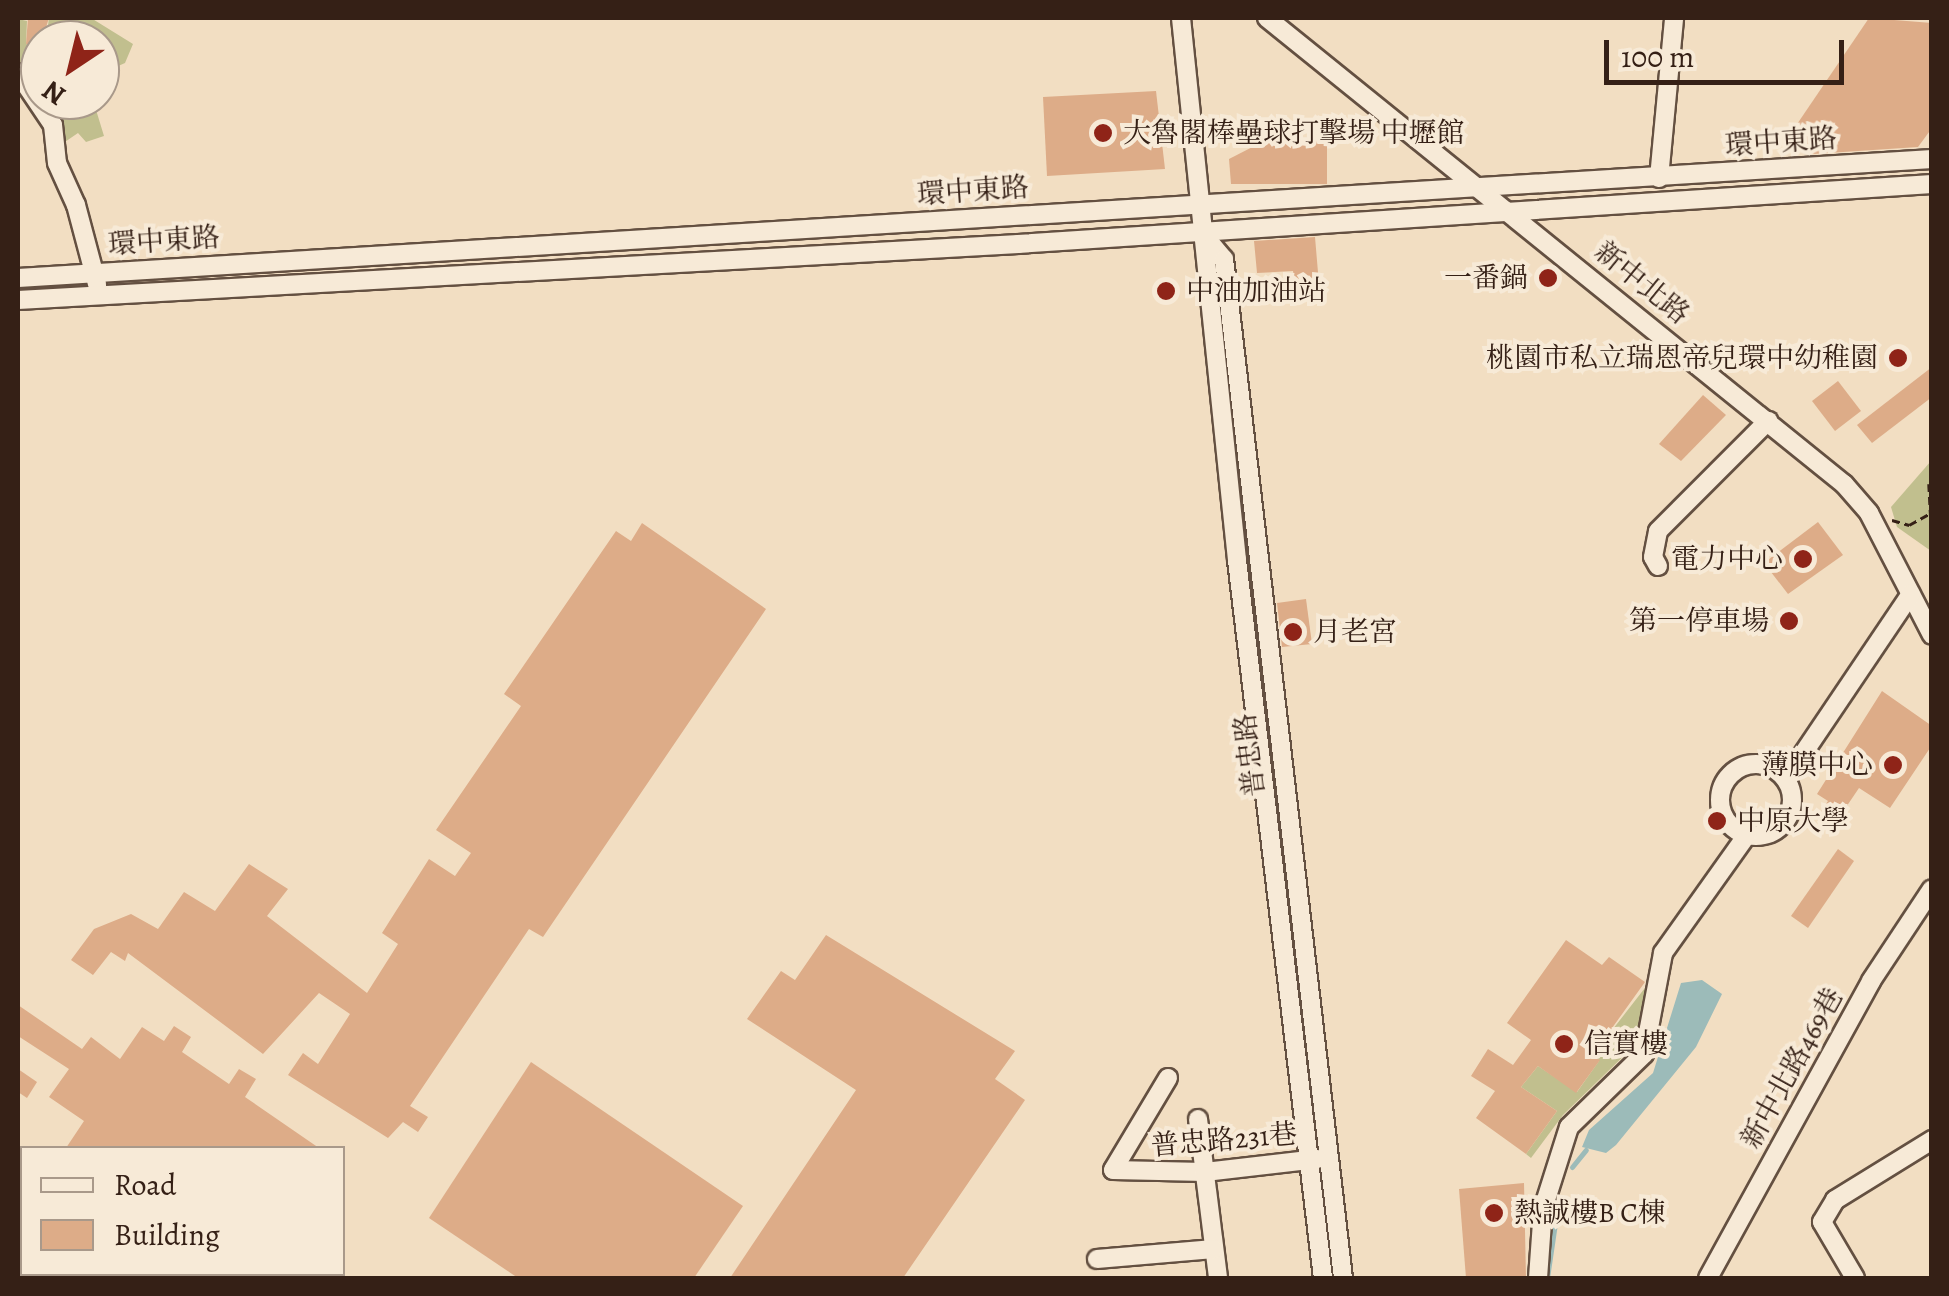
<!DOCTYPE html>
<html>
<head>
<meta charset="utf-8">
<style>
  body { margin:0 }
  #map { position:relative; width:1949px; height:1296px; overflow:hidden; background:#f2dec2; font-family:Alegreya,"Noto Serif TC",serif }
  div>[style] { position:absolute }
  [style*='--x'] { left:calc(var(--x)*1px); top:calc(var(--y)*1px); width:calc(var(--w)*1px); rotate:calc(var(--a)*1deg) }
  .green>* { inset:0; background:#c1bf8e }
  .water>* { inset:0; background:#9cbbb9 }
  .stream>* { height:5px; margin:-2.5px; padding:0 2.5px; transform-origin:2.5px; border-radius:2.5px; background:#9cbbb9 }
  .building>* { inset:0; background:#ddac88 }
  .path>* { height:2.5px; margin-top:-1.25px; transform-origin:0; background:repeating-linear-gradient(90deg,#352016 0 8px,transparent 0 13px) }
  .roads { filter:drop-shadow(2px 0 #645041) drop-shadow(-2px 0 #645041) drop-shadow(0 2px #645041) drop-shadow(0 -2px #645041) }
  .minor>* { height:18px; margin:-9px; padding:0 9px; transform-origin:9px; border-radius:9px; background:#f7ead7 }
  .minor>.ring { margin:-9px; padding:0; box-sizing:content-box; background:none; border:18px solid #f7ead7; border-radius:50% }
  .path-bridge>* { height:2.5px; margin-top:-1.25px; transform-origin:0; background:repeating-linear-gradient(90deg,#352016 0 8px,transparent 0 13px) }
  .dots>* { width:28px; height:28px; translate:-50% -50%; box-sizing:border-box; border:5px solid #f7ead7; border-radius:50% }
  span { translate:-50% -50%; white-space:nowrap; text-align:center; line-height:1.15; -webkit-text-stroke:8px #f7ead7; paint-order:stroke }
  .poi-label { font-size:28px; color:#352016 }
  .left { translate:0 -50%; text-align:left }
  .right { translate:-100% -50%; text-align:right }
  .street-label { font-size:28px; color:#352016 }
  .frame { position:absolute; inset:0; border:20px solid #352016; pointer-events:none }
  .legend { position:absolute; left:20px; top:1146px; width:325px; height:130px; box-sizing:border-box; background:#f7ead7; border:2px solid #a9998a; margin:0; padding:12px 18px; list-style:none; font-size:30px; color:#352016 }
  .legend li { display:flex; align-items:center; gap:20px; height:50px }
  .legend b { width:50px; border:2px solid #a9998a }
  .north { position:absolute; left:20px; top:20px; width:100px; height:100px; box-sizing:border-box; background:#f7ead7; border:2px solid #a9998a; border-radius:50%; rotate:215deg; font-size:28px; font-weight:700; line-height:40px; text-align:center; color:#352016 }
  .north::after { content:''; display:block; margin:auto; width:35px; height:45px; background:#8f2418; clip-path:polygon(50% 0,100% 100%,50% 72%,0 100%) }
  .scale { position:absolute; left:1604px; top:40px; width:240px; height:45px; box-sizing:border-box; border:5px solid #352016; border-top:0; padding-left:12px; font-size:30px; line-height:35px; white-space:nowrap; color:#352016; -webkit-text-stroke:8px #f7ead7; paint-order:stroke }
</style>
</head>
<body>
<div id="map">
  <div class="green">
    <div style="clip-path:polygon(49px 18px,91px 18px,133px 44px,125px 63px,100px 74px,100px 40px,46px 40px)"></div>
    <div style="clip-path:polygon(18px 19px,27px 21px,26px 44px,40px 46px,40px 100px,93px 100px,104px 136px,86px 142px,78px 133px,56px 148px,18px 74px)"></div>
    <div style="clip-path:polygon(1931px 461px,1931px 551px,1897px 527px,1891px 507px)"></div>
    <div style="clip-path:polygon(1648px 984px,1634px 1046px,1563px 1115px,1531px 1158px,1526px 1154px,1557px 1111px,1521px 1087px,1538px 1066px,1577px 1092px,1599px 1061px,1592px 1056px)"></div>
  </div>
  <div class="water">
    <div style="clip-path:polygon(1702px 980px,1722px 994px,1696px 1047px,1616px 1145px,1606px 1153px,1582px 1147px,1589px 1130px,1653px 1073px,1681px 983px)"></div>
  </div>
  <div class="stream">
    <div style="--x:1572;--y:1167;--w:22;--a:-51"></div>
    <div style="--x:1547;--y:1278;--w:56;--a:-81.7"></div>
  </div>
  <div class="building">
    <div style="clip-path:polygon(28px 18px,49px 18px,40px 46px,26px 44px)"></div>
    <div style="clip-path:polygon(1869px 18px,1932px 23px,1932px 128px,1918px 147px,1813px 154px,1789px 136px)"></div>
    <div style="clip-path:polygon(1156px 91px,1165px 169px,1047px 176px,1043px 97px)"></div>
    <div style="clip-path:polygon(1270px 138px,1327px 142px,1327px 184px,1231px 184px,1229px 159px)"></div>
    <div style="clip-path:polygon(1315px 237px,1319px 284px,1295px 287px,1293px 271px,1257px 273px,1254px 241px)"></div>
    <div style="clip-path:polygon(1932px 367px,1932px 397px,1872px 443px,1857px 425px)"></div>
    <div style="clip-path:polygon(1838px 381px,1861px 411px,1835px 431px,1812px 401px)"></div>
    <div style="clip-path:polygon(1703px 395px,1726px 415px,1681px 461px,1659px 444px)"></div>
    <div style="clip-path:polygon(1818px 522px,1843px 555px,1788px 594px,1764px 563px)"></div>
    <div style="clip-path:polygon(642px 523px,766px 609px,543px 937px,529px 929px,410px 1106px,428px 1117px,418px 1132px,403px 1122px,388px 1138px,288px 1075px,303px 1053px,318px 1064px,350px 1014px,319px 993px,263px 1054px,128px 953px,125px 961px,111px 952px,93px 975px,71px 960px,94px 929px,131px 914px,158px 929px,184px 892px,215px 911px,249px 864px,288px 889px,267px 916px,367px 993px,398px 944px,382px 933px,429px 859px,455px 876px,471px 853px,436px 830px,521px 706px,504px 694px,616px 531px,631px 541px)"></div>
    <div style="clip-path:polygon(1306px 599px,1312px 644px,1282px 647px,1277px 603px)"></div>
    <div style="clip-path:polygon(1882px 691px,1932px 726px,1932px 745px,1890px 808px,1859px 788px,1834px 825px,1819px 814px,1828px 801px,1817px 794px)"></div>
    <div style="clip-path:polygon(1838px 849px,1854px 861px,1808px 928px,1791px 916px)"></div>
    <div style="clip-path:polygon(826px 935px,1015px 1051px,995px 1079px,1025px 1100px,903px 1278px,730px 1278px,856px 1090px,747px 1019px,781px 971px,795px 980px)"></div>
    <div style="clip-path:polygon(1566px 940px,1602px 965px,1609px 957px,1645px 982px,1592px 1056px,1600px 1060px,1576px 1093px,1538px 1066px,1521px 1087px,1557px 1111px,1526px 1154px,1476px 1118px,1495px 1091px,1471px 1076px,1488px 1049px,1513px 1065px,1531px 1040px,1507px 1023px)"></div>
    <div style="clip-path:polygon(18px 1005px,82px 1049px,91px 1037px,120px 1059px,142px 1027px,164px 1041px,174px 1026px,191px 1037px,182px 1052px,229px 1084px,239px 1069px,256px 1079px,245px 1097px,319px 1148px,66px 1148px,84px 1121px,49px 1097px,69px 1069px,18px 1036px)"></div>
    <div style="clip-path:polygon(531px 1062px,743px 1206px,694px 1278px,518px 1278px,429px 1218px)"></div>
    <div style="clip-path:polygon(18px 1069px,37px 1082px,27px 1098px,18px 1092px)"></div>
    <div style="clip-path:polygon(1524px 1183px,1526px 1278px,1466px 1278px,1459px 1189px)"></div>
  </div>
  <div class="path">
    <div style="--x:1929;--y:484;--w:3;--a:0"></div>
    <div style="--x:1892;--y:520;--w:18;--a:16"></div>
    <div style="--x:1909;--y:525;--w:26;--a:-29"></div>
  </div>
  <div class="roads">
    <div class="minor">
      <div style="--x:1181;--y:18;--w:545;--a:84.1"></div>
      <div style="--x:1237;--y:560;--w:723;--a:83.17"></div>
      <div style="--x:1267;--y:18;--w:742;--a:38.93"></div>
      <div style="--x:1844;--y:484;--w:38;--a:49"></div>
      <div style="--x:1869;--y:513;--w:137;--a:62.7"></div>
      <div style="--x:18;--y:73;--w:63;--a:56.1"></div>
      <div style="--x:53;--y:125;--w:38;--a:84"></div>
      <div style="--x:57;--y:163;--w:46;--a:65.7"></div>
      <div style="--x:76;--y:205;--w:82;--a:75.1"></div>
      <div style="--x:1659;--y:178;--w:161;--a:-84.6"></div>
      <div style="--x:1202;--y:233;--w:34;--a:50"></div>
      <div style="--x:1224;--y:259;--w:1026;--a:83.34"></div>
      <div style="--x:18;--y:278;--w:1918;--a:-3.56"></div>
      <div style="--x:18;--y:300;--w:1002;--a:-3.21"></div>
      <div style="--x:1018;--y:244;--w:916;--a:-3.76"></div>
      <div style="--x:1658;--y:566;--w:10;--a:-119"></div>
      <div style="--x:1653;--y:557;--w:26;--a:-79"></div>
      <div style="--x:1658;--y:531;--w:156;--a:-45"></div>
      <div class="ring" style="left:1720px;top:764px;width:54px;height:54px"></div>
      <div style="--x:1786;--y:779;--w:223;--a:-56"></div>
      <div style="--x:1168;--y:1078;--w:107;--a:120.9"></div>
      <div style="--x:1113;--y:1170;--w:92;--a:1.2"></div>
      <div style="--x:1205;--y:1172;--w:113;--a:-6.6"></div>
      <div style="--x:1198;--y:1119;--w:160;--a:82.8"></div>
      <div style="--x:1097;--y:1259;--w:117;--a:-4.9"></div>
      <div style="--x:1538;--y:1278;--w:69;--a:-85.9"></div>
      <div style="--x:1543;--y:1209;--w:86;--a:-72.4"></div>
      <div style="--x:1569;--y:1127;--w:105;--a:-44.2"></div>
      <div style="--x:1644;--y:1054;--w:103;--a:-79.3"></div>
      <div style="--x:1663;--y:953;--w:145;--a:-54.6"></div>
      <div style="--x:1708;--y:1278;--w:339;--a:-61.2"></div>
      <div style="--x:1871;--y:981;--w:110;--a:-56.5"></div>
      <div style="--x:1855;--y:1278;--w:65;--a:-120.5"></div>
      <div style="--x:1822;--y:1222;--w:26;--a:-59"></div>
      <div style="--x:1835;--y:1200;--w:114;--a:-31.7"></div>
    </div>
  </div>
  <div class="path-bridge">
    <div style="--x:1929;--y:484;--w:56;--a:86.9"></div>
  </div>
  <div class="dots">
    <div style="left:1103px;top:133px;background:#8f2418"></div>
    <div style="left:1548px;top:278px;background:#8f2418"></div>
    <div style="left:1166px;top:291px;background:#8f2418"></div>
    <div style="left:1898px;top:358px;background:#8f2418"></div>
    <div style="left:1803px;top:559px;background:#8f2418"></div>
    <div style="left:1789px;top:621px;background:#8f2418"></div>
    <div style="left:1293px;top:632px;background:#8f2418"></div>
    <div style="left:1893px;top:765px;background:#8f2418"></div>
    <div style="left:1717px;top:821px;background:#8f2418"></div>
    <div style="left:1564px;top:1044px;background:#8f2418"></div>
    <div style="left:1494px;top:1213px;background:#8f2418"></div>
  </div>
  <div class="poi-label">
    <span class="left" style="left:1123px;top:133px">大魯閣棒壘球打擊場 中壢館</span>
    <span class="right" style="left:1528px;top:278px">一番鍋</span>
    <span class="left" style="left:1186px;top:291px">中油加油站</span>
    <span class="right" style="left:1878px;top:358px">桃園市私立瑞恩帝兒環中幼稚園</span>
    <span class="right" style="left:1783px;top:559px">電力中心</span>
    <span class="right" style="left:1769px;top:621px">第一停車場</span>
    <span class="left" style="left:1313px;top:632px">月老宮</span>
    <span class="right" style="left:1873px;top:765px">薄膜中心</span>
    <span class="left" style="left:1737px;top:821px">中原大學</span>
    <span class="left" style="left:1584px;top:1044px">信實樓</span>
    <span class="left" style="left:1514px;top:1213px">熱誠樓B C棟</span>
  </div>
  <div class="street-label">
    <span style="left:1781px;top:142px;rotate:-4deg">環中東路</span>
    <span style="left:973px;top:191px;rotate:-4deg">環中東路</span>
    <span style="left:164px;top:241px;rotate:-4deg">環中東路</span>
    <span style="left:1642px;top:283px;rotate:39deg">新中北路</span>
    <span style="left:1250px;top:755px;rotate:-97deg">普忠路</span>
    <span style="left:1792px;top:1068px;rotate:-61deg">新中北路469巷</span>
    <span style="left:1224px;top:1140px;rotate:-5deg">普忠路231巷</span>
  </div>
  <div class="frame"></div>
  <ul class="legend">
  <li><b style="height:12px;background:#f7ead7"></b>Road</li>
  <li><b style="height:28px;background:#ddac88"></b>Building</li>
  </ul>
  <div class="north">N</div>
  <div class="scale">100 m</div>
</div>
</body>
</html>
